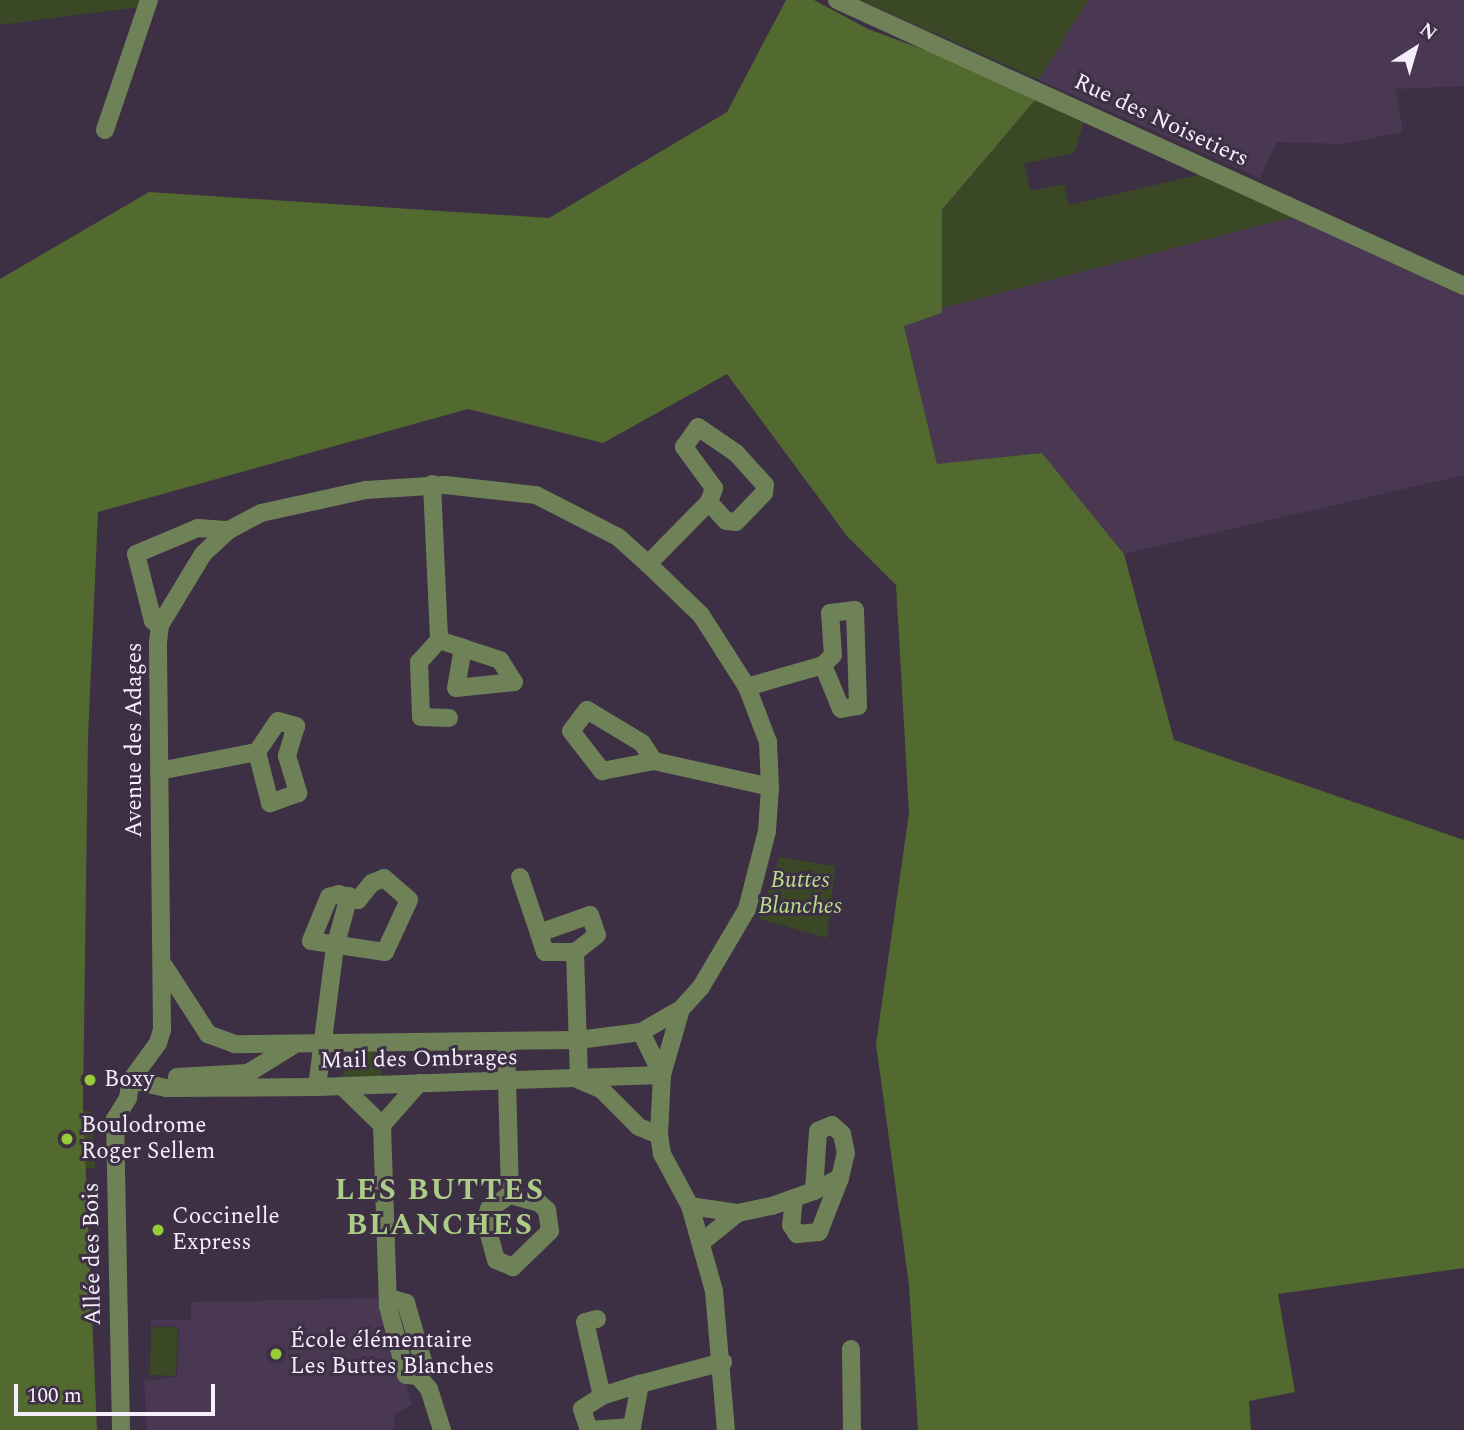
<!DOCTYPE html>
<html>
<head>
<meta charset="utf-8">
<style>
  body { margin:0 }
  #map { position:relative; width:1464px; height:1430px; overflow:hidden; background:#3d2f44; font-family:Spectral,serif }
  div>[style] { position:absolute }
  [style*='--x'] { left:calc(var(--x)*1px); top:calc(var(--y)*1px); width:calc(var(--w)*1px); rotate:calc(var(--a)*1deg) }
  .built>* { inset:0; background:#4a3752 }
  .green>* { inset:0; background:#3a4826 }
  .forest>* { inset:0; background:#52692f }
  .minor>* { height:18px; margin:-9px; padding:0 9px; transform-origin:9px; border-radius:9px; background:#6f8257 }
  .dots>* { width:19px; height:19px; translate:-50% -50%; box-sizing:border-box; border:4px solid #3d2f44; border-radius:50% }
  span { translate:-50% -50%; white-space:nowrap; text-align:center; line-height:1.15; -webkit-text-stroke:6px #3d2f44; paint-order:stroke }
  .street-label { font-size:23px; color:#f7eefb }
  .park-label { font-size:23px; color:#badf89; font-style:italic }
  .poi-label { font-size:23px; color:#f7eefb }
  .left { translate:0 -50%; text-align:left }
  .district-label { font-size:30px; color:#adcc85; font-weight:700; letter-spacing:2px }
  .north { position:absolute; left:1380px; top:14px; width:70px; height:70px; -webkit-text-stroke:5px #3d2f44; paint-order:stroke; rotate:37deg; font-size:19px; font-weight:700; line-height:28px; text-align:center; color:#f7eefb }
  .north::after { content:''; display:block; margin:auto; width:24px; height:32px; background:#f7eefb; clip-path:polygon(50% 0,100% 100%,50% 72%,0 100%) }
  .scale { position:absolute; left:14px; top:1384px; width:201px; height:32px; box-sizing:border-box; border:4px solid #f7eefb; border-top:0; padding-left:9px; font-size:21px; line-height:24px; white-space:nowrap; color:#f7eefb; -webkit-text-stroke:5px #3d2f44; paint-order:stroke }
</style>
</head>
<body>
<div id="map">
  <div class="built">
    <div style="clip-path:polygon(1088px 0,1464px 0,1464px 86px,1396px 89px,1403px 132px,1342px 144px,1277px 142px,1260px 178px,1039px 80px)"></div>
    <div style="clip-path:polygon(1297px 216px,1464px 295px,1464px 475px,1124px 554px,1042px 453px,937px 465px,904px 325px,941px 313px,942px 308px)"></div>
    <div style="clip-path:polygon(382px 1298px,412px 1405px,394px 1414px,394px 1430px,147px 1430px,144px 1381px,177px 1377px,179px 1326px,151px 1326px,151px 1320px,191px 1320px,191px 1302px)"></div>
  </div>
  <div class="green">
    <div style="clip-path:polygon(0 0,143px 0,139px 7px,0 25px)"></div>
    <div style="clip-path:polygon(860px 0,1088px 0,1039px 80px)"></div>
    <div style="clip-path:polygon(1035px 100px,1084px 122px,1074px 153px,1024px 164px,1031px 191px,1064px 184px,1069px 205px,1202px 174px,1297px 216px,942px 308px,942px 211px)"></div>
    <div style="clip-path:polygon(779px 857px,835px 866px,827px 938px,759px 919px)"></div>
    <div style="clip-path:polygon(383px 1050px,381px 1079px,341px 1080px,354px 1051px)"></div>
    <div style="clip-path:polygon(41px 1109px,92px 1111px,95px 1168px,41px 1169px)"></div>
    <div style="clip-path:polygon(151px 1327px,178px 1327px,176px 1376px,150px 1375px)"></div>
  </div>
  <div class="forest">
    <div style="clip-path:polygon(786px 0,814px 0,868px 29px,1041px 93px,942px 210px,942px 313px,904px 326px,937px 464px,1042px 453px,1124px 554px,1174px 740px,1464px 840px,1464px 1268px,1278px 1294px,1295px 1392px,1249px 1401px,1251px 1430px,918px 1430px,909px 1285px,876px 1044px,909px 813px,896px 585px,847px 536px,727px 374px,603px 443px,468px 409px,98px 512px,88px 738px,83px 1106px,97px 1430px,0 1430px,0 279px,149px 192px,549px 218px,727px 112px)"></div>
  </div>
  <div class="minor">
    <div style="--x:837;--y:0;--w:689;--a:24.52"></div>
    <div style="--x:105;--y:130;--w:137;--a:-71.3"></div>
    <div style="--x:432;--y:484;--w:156;--a:87.4"></div>
    <div style="--x:648;--y:564;--w:87;--a:-45.5"></div>
    <div style="--x:709;--y:502;--w:15;--a:-70"></div>
    <div style="--x:714;--y:488;--w:51;--a:-126.2"></div>
    <div style="--x:684;--y:447;--w:24;--a:-55"></div>
    <div style="--x:698;--y:427;--w:46;--a:34.4"></div>
    <div style="--x:736;--y:453;--w:43;--a:47.8"></div>
    <div style="--x:765;--y:485;--w:8;--a:97"></div>
    <div style="--x:764;--y:493;--w:40;--a:134"></div>
    <div style="--x:736;--y:522;--w:10;--a:-174"></div>
    <div style="--x:726;--y:521;--w:25;--a:-132"></div>
    <div style="--x:160;--y:625;--w:8;--a:-150"></div>
    <div style="--x:153;--y:621;--w:69;--a:-104.2"></div>
    <div style="--x:136;--y:554;--w:67;--a:-22.8"></div>
    <div style="--x:198;--y:528;--w:31;--a:4"></div>
    <div style="--x:439;--y:640;--w:25;--a:18"></div>
    <div style="--x:463;--y:648;--w:39;--a:18"></div>
    <div style="--x:500;--y:660;--w:26;--a:58"></div>
    <div style="--x:514;--y:682;--w:58;--a:174.1"></div>
    <div style="--x:456;--y:688;--w:41;--a:-80.1"></div>
    <div style="--x:439;--y:640;--w:30;--a:132"></div>
    <div style="--x:419;--y:662;--w:55;--a:87.9"></div>
    <div style="--x:421;--y:717;--w:28;--a:2"></div>
    <div style="--x:747;--y:687;--w:79;--a:-16.1"></div>
    <div style="--x:823;--y:665;--w:14;--a:-45"></div>
    <div style="--x:833;--y:655;--w:42;--a:-94.1"></div>
    <div style="--x:830;--y:613;--w:25;--a:-7"></div>
    <div style="--x:855;--y:610;--w:96;--a:88.2"></div>
    <div style="--x:858;--y:706;--w:17;--a:170"></div>
    <div style="--x:841;--y:709;--w:48;--a:-112.2"></div>
    <div style="--x:654;--y:761;--w:22;--a:-124"></div>
    <div style="--x:642;--y:743;--w:64;--a:-149"></div>
    <div style="--x:587;--y:710;--w:26;--a:127"></div>
    <div style="--x:571;--y:731;--w:51;--a:52.2"></div>
    <div style="--x:602;--y:771;--w:53;--a:-10.9"></div>
    <div style="--x:654;--y:761;--w:119;--a:12.6"></div>
    <div style="--x:159;--y:771;--w:100;--a:-11"></div>
    <div style="--x:257;--y:752;--w:37;--a:-56"></div>
    <div style="--x:278;--y:721;--w:19;--a:16"></div>
    <div style="--x:296;--y:726;--w:31;--a:107"></div>
    <div style="--x:287;--y:756;--w:39;--a:73"></div>
    <div style="--x:298;--y:793;--w:30;--a:160"></div>
    <div style="--x:270;--y:803;--w:53;--a:-104.3"></div>
    <div style="--x:520;--y:877;--w:59;--a:71.3"></div>
    <div style="--x:384;--y:878;--w:33;--a:41"></div>
    <div style="--x:409;--y:900;--w:57;--a:114.8"></div>
    <div style="--x:385;--y:952;--w:75;--a:-171.5"></div>
    <div style="--x:311;--y:941;--w:48;--a:-67.8"></div>
    <div style="--x:329;--y:897;--w:10;--a:-17"></div>
    <div style="--x:339;--y:894;--w:20;--a:18"></div>
    <div style="--x:358;--y:900;--w:22;--a:-51"></div>
    <div style="--x:372;--y:883;--w:13;--a:-23"></div>
    <div style="--x:590;--y:915;--w:21;--a:71"></div>
    <div style="--x:597;--y:935;--w:28;--a:142"></div>
    <div style="--x:575;--y:952;--w:30;--a:180"></div>
    <div style="--x:545;--y:952;--w:20;--a:-108"></div>
    <div style="--x:539;--y:933;--w:54;--a:-19.4"></div>
    <div style="--x:575;--y:952;--w:128;--a:88.2"></div>
    <div style="--x:579;--y:1080;--w:25;--a:23"></div>
    <div style="--x:602;--y:1090;--w:52;--a:45"></div>
    <div style="--x:639;--y:1127;--w:22;--a:22"></div>
    <div style="--x:681;--y:1009;--w:69;--a:106.1"></div>
    <div style="--x:662;--y:1075;--w:60;--a:92.9"></div>
    <div style="--x:659;--y:1135;--w:19;--a:81"></div>
    <div style="--x:662;--y:1154;--w:59;--a:61.7"></div>
    <div style="--x:690;--y:1206;--w:88;--a:74.2"></div>
    <div style="--x:714;--y:1291;--w:140;--a:85.1"></div>
    <div style="--x:506;--y:1042;--w:153;--a:88.5"></div>
    <div style="--x:510;--y:1195;--w:30;--a:15"></div>
    <div style="--x:539;--y:1203;--w:11;--a:41"></div>
    <div style="--x:547;--y:1210;--w:21;--a:82"></div>
    <div style="--x:550;--y:1231;--w:52;--a:135.8"></div>
    <div style="--x:513;--y:1267;--w:18;--a:-158"></div>
    <div style="--x:496;--y:1260;--w:41;--a:-105.4"></div>
    <div style="--x:485;--y:1220;--w:12;--a:-70"></div>
    <div style="--x:489;--y:1209;--w:25;--a:-34"></div>
    <div style="--x:177;--y:1077;--w:71;--a:-3.2"></div>
    <div style="--x:248;--y:1073;--w:52;--a:-31.5"></div>
    <div style="--x:131;--y:1080;--w:37;--a:13"></div>
    <div style="--x:167;--y:1088;--w:150;--a:-0.4"></div>
    <div style="--x:317;--y:1087;--w:345;--a:-2"></div>
    <div style="--x:662;--y:1075;--w:48;--a:-116"></div>
    <div style="--x:419;--y:1083;--w:56;--a:131.4"></div>
    <div style="--x:382;--y:1125;--w:181;--a:88.1"></div>
    <div style="--x:388;--y:1306;--w:71;--a:75.4"></div>
    <div style="--x:406;--y:1375;--w:12;--a:5"></div>
    <div style="--x:418;--y:1376;--w:17;--a:50"></div>
    <div style="--x:429;--y:1389;--w:43;--a:72.4"></div>
    <div style="--x:342;--y:1086;--w:56;--a:44.3"></div>
    <div style="--x:317;--y:1087;--w:141;--a:-82.7"></div>
    <div style="--x:335;--y:947;--w:53;--a:-74.6"></div>
    <div style="--x:794;--y:1198;--w:27;--a:96"></div>
    <div style="--x:791;--y:1225;--w:11;--a:56"></div>
    <div style="--x:797;--y:1234;--w:22;--a:-5"></div>
    <div style="--x:819;--y:1232;--w:58;--a:-68.7"></div>
    <div style="--x:690;--y:1206;--w:49;--a:8.3"></div>
    <div style="--x:738;--y:1213;--w:35;--a:-12"></div>
    <div style="--x:772;--y:1206;--w:45;--a:-19.7"></div>
    <div style="--x:814;--y:1191;--w:29;--a:-27"></div>
    <div style="--x:840;--y:1178;--w:26;--a:-77"></div>
    <div style="--x:846;--y:1153;--w:19;--a:-102"></div>
    <div style="--x:842;--y:1134;--w:13;--a:-138"></div>
    <div style="--x:832;--y:1125;--w:15;--a:157"></div>
    <div style="--x:818;--y:1131;--w:60;--a:93.8"></div>
    <div style="--x:702;--y:1242;--w:46;--a:-38.9"></div>
    <div style="--x:389;--y:1298;--w:18;--a:16"></div>
    <div style="--x:406;--y:1303;--w:68;--a:73.7"></div>
    <div style="--x:425;--y:1368;--w:11;--a:131"></div>
    <div style="--x:597;--y:1319;--w:12;--a:166"></div>
    <div style="--x:585;--y:1322;--w:76;--a:77.1"></div>
    <div style="--x:602;--y:1396;--w:24;--a:147"></div>
    <div style="--x:582;--y:1409;--w:22;--a:72"></div>
    <div style="--x:589;--y:1430;--w:43;--a:-4"></div>
    <div style="--x:632;--y:1427;--w:44;--a:-79.5"></div>
    <div style="--x:640;--y:1384;--w:86;--a:-14.8"></div>
    <div style="--x:851;--y:1349;--w:81;--a:89.3"></div>
    <div style="--x:602;--y:1396;--w:40;--a:-18"></div>
    <div style="--x:121;--y:1430;--w:311;--a:-91.1"></div>
    <div style="--x:115;--y:1119;--w:25;--a:-58"></div>
    <div style="--x:128;--y:1098;--w:18;--a:-81"></div>
    <div style="--x:131;--y:1080;--w:46;--a:-53.9"></div>
    <div style="--x:158;--y:1043;--w:14;--a:-73"></div>
    <div style="--x:162;--y:1030;--w:387;--a:-90.6"></div>
    <div style="--x:158;--y:643;--w:18;--a:-84"></div>
    <div style="--x:160;--y:625;--w:83;--a:-58.8"></div>
    <div style="--x:203;--y:554;--w:35;--a:-43"></div>
    <div style="--x:229;--y:530;--w:36;--a:-28"></div>
    <div style="--x:261;--y:513;--w:107;--a:-12.4"></div>
    <div style="--x:366;--y:490;--w:79;--a:-3.6"></div>
    <div style="--x:445;--y:485;--w:92;--a:6.3"></div>
    <div style="--x:536;--y:495;--w:92;--a:27.1"></div>
    <div style="--x:618;--y:537;--w:40;--a:42"></div>
    <div style="--x:648;--y:564;--w:74;--a:43.9"></div>
    <div style="--x:701;--y:615;--w:85;--a:57.4"></div>
    <div style="--x:747;--y:687;--w:59;--a:69.1"></div>
    <div style="--x:768;--y:742;--w:45;--a:87.5"></div>
    <div style="--x:770;--y:787;--w:44;--a:93.9"></div>
    <div style="--x:767;--y:831;--w:81;--a:104.4"></div>
    <div style="--x:747;--y:909;--w:91;--a:120.5"></div>
    <div style="--x:701;--y:987;--w:30;--a:132"></div>
    <div style="--x:681;--y:1009;--w:46;--a:150.1"></div>
    <div style="--x:641;--y:1032;--w:64;--a:172.8"></div>
    <div style="--x:578;--y:1040;--w:343;--a:179.3"></div>
    <div style="--x:235;--y:1044;--w:29;--a:-160"></div>
    <div style="--x:208;--y:1034;--w:81;--a:-122.9"></div>
  </div>
  <div class="dots">
    <div style="left:90px;top:1080px;background:#97cc38"></div>
    <div style="left:67px;top:1139px;background:#97cc38"></div>
    <div style="left:158px;top:1230px;background:#97cc38"></div>
    <div style="left:276px;top:1354px;background:#97cc38"></div>
  </div>
  <div class="street-label">
    <span style="left:1161px;top:121px;rotate:25deg">Rue des Noisetiers</span>
    <span style="left:135px;top:740px;rotate:-90deg">Avenue des Adages</span>
    <span style="left:419px;top:1060px;rotate:-1deg">Mail des Ombrages</span>
    <span style="left:93px;top:1254px;rotate:-91deg">Allée des Bois</span>
  </div>
  <div class="park-label">
    <span style="left:800px;top:894px">Buttes<br>Blanches</span>
  </div>
  <div class="poi-label">
    <span class="left" style="left:104px;top:1080px">Boxy</span>
    <span class="left" style="left:81px;top:1139px">Boulodrome<br>Roger Sellem</span>
    <span class="left" style="left:172px;top:1230px">Coccinelle<br>Express</span>
    <span class="left" style="left:290px;top:1354px">École élémentaire<br>Les Buttes Blanches</span>
  </div>
  <div class="district-label">
    <span style="left:440px;top:1207px">LES BUTTES<br>BLANCHES</span>
  </div>
  <div class="north">N</div>
  <div class="scale">100 m</div>
</div>
</body>
</html>
